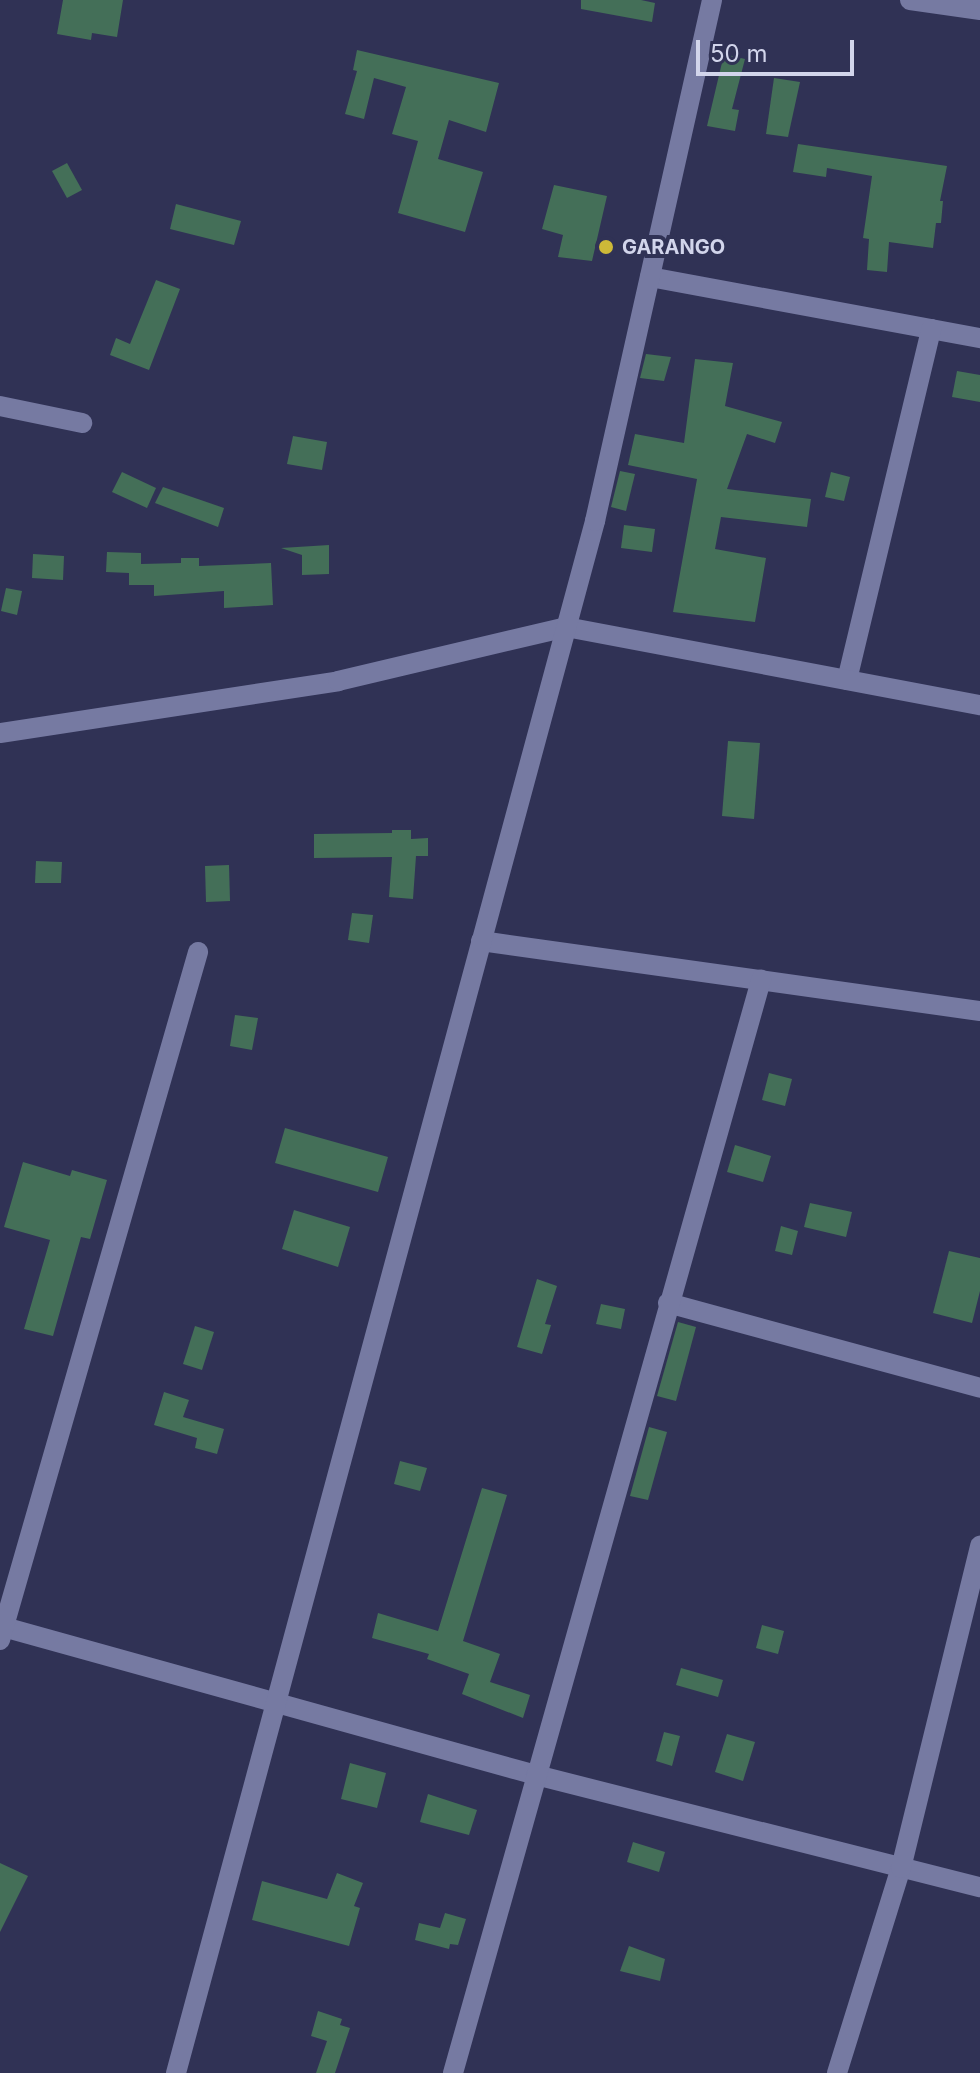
<!DOCTYPE html>
<html>
<head>
<meta charset="utf-8">
<style>
  body { margin:0 }
  #map { position:relative; width:980px; height:2073px; overflow:hidden; background:#303255; font-family:Inter,sans-serif }
  div>[style] { position:absolute }
  [style*='--x'] { left:calc(var(--x)*1px); top:calc(var(--y)*1px); width:calc(var(--w)*1px); rotate:calc(var(--a)*1deg) }
  .building>* { inset:0; background:#446f58 }
  .minor>* { height:20px; margin:-10px; padding:0 10px; transform-origin:10px; border-radius:10px; background:#767aa2 }
  .dots>* { width:22px; height:22px; translate:-50% -50%; box-sizing:border-box; border:4px solid #303255; border-radius:50% }
  span { translate:-50% -50%; white-space:nowrap; text-align:center; line-height:1.15; -webkit-text-stroke:8px #303255; paint-order:stroke }
  .poi-label { font-size:20px; color:#d2d5eb; font-weight:700 }
  .left { translate:0 -50%; text-align:left }
  .scale { position:absolute; left:696px; top:40px; width:158px; height:36px; box-sizing:border-box; border:4px solid #d2d5eb; border-top:0; padding-left:10px; font-size:24px; line-height:28px; white-space:nowrap; color:#d2d5eb; -webkit-text-stroke:6px #303255; paint-order:stroke }
</style>
</head>
<body>
<div id="map">
  <div class="building">
    <div style="clip-path:polygon(63px 0,123px 0,117px 37px,92px 33px,91px 40px,57px 34px)"></div>
    <div style="clip-path:polygon(581px 0,641px 0,655px 3px,652px 22px,581px 9px)"></div>
    <div style="clip-path:polygon(357px 50px,499px 83px,486px 132px,449px 120px,438px 159px,483px 172px,465px 232px,398px 213px,418px 141px,392px 134px,406px 87px,374px 78px,364px 119px,345px 114px,357px 71px,353px 70px)"></div>
    <div style="clip-path:polygon(724px 54px,745px 59px,732px 109px,739px 110px,735px 131px,707px 126px)"></div>
    <div style="clip-path:polygon(774px 78px,800px 82px,788px 137px,766px 134px)"></div>
    <div style="clip-path:polygon(798px 144px,947px 166px,940px 201px,943px 201px,941px 223px,936px 223px,933px 248px,889px 242px,887px 272px,867px 270px,869px 239px,863px 238px,872px 176px,827px 168px,826px 177px,793px 172px)"></div>
    <div style="clip-path:polygon(67px 163px,82px 190px,67px 198px,52px 171px)"></div>
    <div style="clip-path:polygon(554px 185px,607px 196px,592px 261px,558px 257px,563px 235px,542px 229px)"></div>
    <div style="clip-path:polygon(176px 204px,241px 221px,234px 245px,170px 229px)"></div>
    <div style="clip-path:polygon(156px 280px,180px 289px,149px 370px,110px 355px,116px 338px,130px 344px)"></div>
    <div style="clip-path:polygon(646px 354px,671px 357px,664px 381px,640px 378px)"></div>
    <div style="clip-path:polygon(695px 359px,733px 363px,725px 406px,782px 422px,775px 443px,747px 434px,727px 489px,811px 499px,807px 527px,721px 517px,715px 549px,766px 558px,755px 622px,673px 612px,697px 479px,628px 465px,635px 434px,684px 443px)"></div>
    <div style="clip-path:polygon(957px 371px,980px 375px,980px 402px,952px 397px)"></div>
    <div style="clip-path:polygon(293px 436px,327px 442px,322px 470px,287px 464px)"></div>
    <div style="clip-path:polygon(620px 471px,635px 474px,626px 511px,611px 507px)"></div>
    <div style="clip-path:polygon(122px 472px,156px 488px,147px 508px,112px 492px)"></div>
    <div style="clip-path:polygon(831px 472px,850px 477px,844px 501px,825px 497px)"></div>
    <div style="clip-path:polygon(163px 487px,224px 508px,218px 527px,155px 503px)"></div>
    <div style="clip-path:polygon(624px 525px,655px 529px,652px 552px,621px 548px)"></div>
    <div style="clip-path:polygon(329px 545px,329px 574px,302px 575px,302px 555px,281px 548px)"></div>
    <div style="clip-path:polygon(107px 552px,141px 553px,141px 564px,181px 563px,181px 558px,199px 558px,199px 566px,271px 563px,273px 605px,224px 608px,224px 591px,154px 596px,154px 585px,129px 585px,129px 573px,106px 572px)"></div>
    <div style="clip-path:polygon(33px 554px,64px 556px,63px 580px,32px 578px)"></div>
    <div style="clip-path:polygon(6px 588px,22px 591px,17px 615px,1px 611px)"></div>
    <div style="clip-path:polygon(728px 741px,760px 743px,754px 819px,722px 816px)"></div>
    <div style="clip-path:polygon(392px 830px,411px 830px,411px 839px,428px 838px,428px 856px,416px 856px,413px 899px,389px 897px,392px 857px,314px 858px,314px 834px,392px 833px)"></div>
    <div style="clip-path:polygon(36px 861px,62px 862px,61px 883px,35px 883px)"></div>
    <div style="clip-path:polygon(229px 865px,230px 901px,206px 902px,205px 866px)"></div>
    <div style="clip-path:polygon(352px 913px,373px 915px,369px 943px,348px 940px)"></div>
    <div style="clip-path:polygon(235px 1015px,258px 1018px,252px 1050px,230px 1046px)"></div>
    <div style="clip-path:polygon(769px 1073px,792px 1079px,785px 1106px,762px 1100px)"></div>
    <div style="clip-path:polygon(285px 1128px,388px 1157px,378px 1192px,275px 1163px)"></div>
    <div style="clip-path:polygon(735px 1145px,771px 1156px,763px 1182px,727px 1172px)"></div>
    <div style="clip-path:polygon(23px 1162px,70px 1176px,72px 1170px,107px 1180px,90px 1239px,81px 1237px,53px 1336px,24px 1329px,50px 1240px,4px 1227px)"></div>
    <div style="clip-path:polygon(810px 1203px,852px 1212px,846px 1237px,804px 1227px)"></div>
    <div style="clip-path:polygon(294px 1210px,350px 1227px,338px 1267px,282px 1249px)"></div>
    <div style="clip-path:polygon(781px 1226px,798px 1231px,792px 1255px,775px 1251px)"></div>
    <div style="clip-path:polygon(949px 1251px,980px 1258px,980px 1291px,972px 1323px,933px 1313px)"></div>
    <div style="clip-path:polygon(537px 1279px,557px 1286px,545px 1324px,551px 1325px,542px 1354px,517px 1347px)"></div>
    <div style="clip-path:polygon(601px 1304px,625px 1309px,621px 1329px,596px 1324px)"></div>
    <div style="clip-path:polygon(678px 1322px,696px 1327px,676px 1401px,657px 1396px)"></div>
    <div style="clip-path:polygon(195px 1326px,214px 1332px,202px 1370px,183px 1364px)"></div>
    <div style="clip-path:polygon(164px 1392px,189px 1400px,183px 1417px,224px 1429px,217px 1454px,195px 1448px,197px 1438px,154px 1425px)"></div>
    <div style="clip-path:polygon(649px 1427px,667px 1432px,648px 1500px,630px 1496px)"></div>
    <div style="clip-path:polygon(400px 1461px,427px 1468px,420px 1491px,394px 1484px)"></div>
    <div style="clip-path:polygon(482px 1488px,507px 1495px,463px 1641px,500px 1654px,490px 1682px,530px 1695px,523px 1718px,462px 1694px,469px 1674px,427px 1659px,429px 1654px,372px 1638px,378px 1613px,438px 1631px)"></div>
    <div style="clip-path:polygon(762px 1625px,784px 1631px,778px 1654px,756px 1648px)"></div>
    <div style="clip-path:polygon(681px 1668px,723px 1680px,718px 1697px,676px 1685px)"></div>
    <div style="clip-path:polygon(664px 1732px,680px 1736px,672px 1766px,656px 1761px)"></div>
    <div style="clip-path:polygon(727px 1734px,755px 1742px,743px 1781px,715px 1772px)"></div>
    <div style="clip-path:polygon(350px 1763px,386px 1773px,377px 1808px,341px 1799px)"></div>
    <div style="clip-path:polygon(428px 1794px,477px 1810px,469px 1835px,420px 1822px)"></div>
    <div style="clip-path:polygon(633px 1842px,665px 1852px,659px 1872px,627px 1862px)"></div>
    <div style="clip-path:polygon(0 1863px,28px 1876px,0 1932px)"></div>
    <div style="clip-path:polygon(337px 1873px,363px 1883px,354px 1906px,360px 1908px,349px 1946px,252px 1920px,262px 1881px,327px 1899px)"></div>
    <div style="clip-path:polygon(445px 1913px,466px 1919px,458px 1945px,450px 1944px,449px 1949px,415px 1940px,419px 1923px,440px 1928px)"></div>
    <div style="clip-path:polygon(629px 1946px,665px 1959px,660px 1981px,620px 1971px)"></div>
    <div style="clip-path:polygon(318px 2011px,342px 2019px,340px 2025px,350px 2028px,335px 2073px,316px 2073px,327px 2041px,311px 2036px)"></div>
  </div>
  <div class="minor">
    <div style="--x:910;--y:0;--w:71;--a:8.1"></div>
    <div style="--x:650;--y:277;--w:336;--a:10.5"></div>
    <div style="--x:0;--y:406;--w:84;--a:11.7"></div>
    <div style="--x:847;--y:680;--w:361;--a:-76.5"></div>
    <div style="--x:0;--y:733;--w:342;--a:-8.7"></div>
    <div style="--x:338;--y:681;--w:234;--a:-13.3"></div>
    <div style="--x:566;--y:627;--w:421;--a:10.7"></div>
    <div style="--x:481;--y:941;--w:504;--a:7.99"></div>
    <div style="--x:668;--y:1303;--w:323;--a:15.2"></div>
    <div style="--x:0;--y:1626;--w:556;--a:15.54"></div>
    <div style="--x:536;--y:1775;--w:458;--a:14.2"></div>
    <div style="--x:0;--y:1640;--w:716;--a:-73.94"></div>
    <div style="--x:176;--y:2073;--w:1608;--a:-74.89"></div>
    <div style="--x:595;--y:521;--w:534;--a:-77.34"></div>
    <div style="--x:453;--y:2073;--w:1136;--a:-74.26"></div>
    <div style="--x:837;--y:2073;--w:215;--a:-72.7"></div>
    <div style="--x:901;--y:1868;--w:332;--a:-76.2"></div>
  </div>
  <div class="dots">
    <div style="left:606px;top:247px;background:#cdb938"></div>
  </div>
  <div class="poi-label">
    <span class="left" style="left:622px;top:247px">GARANGO</span>
  </div>
  <div class="scale">50 m</div>
</div>
</body>
</html>
